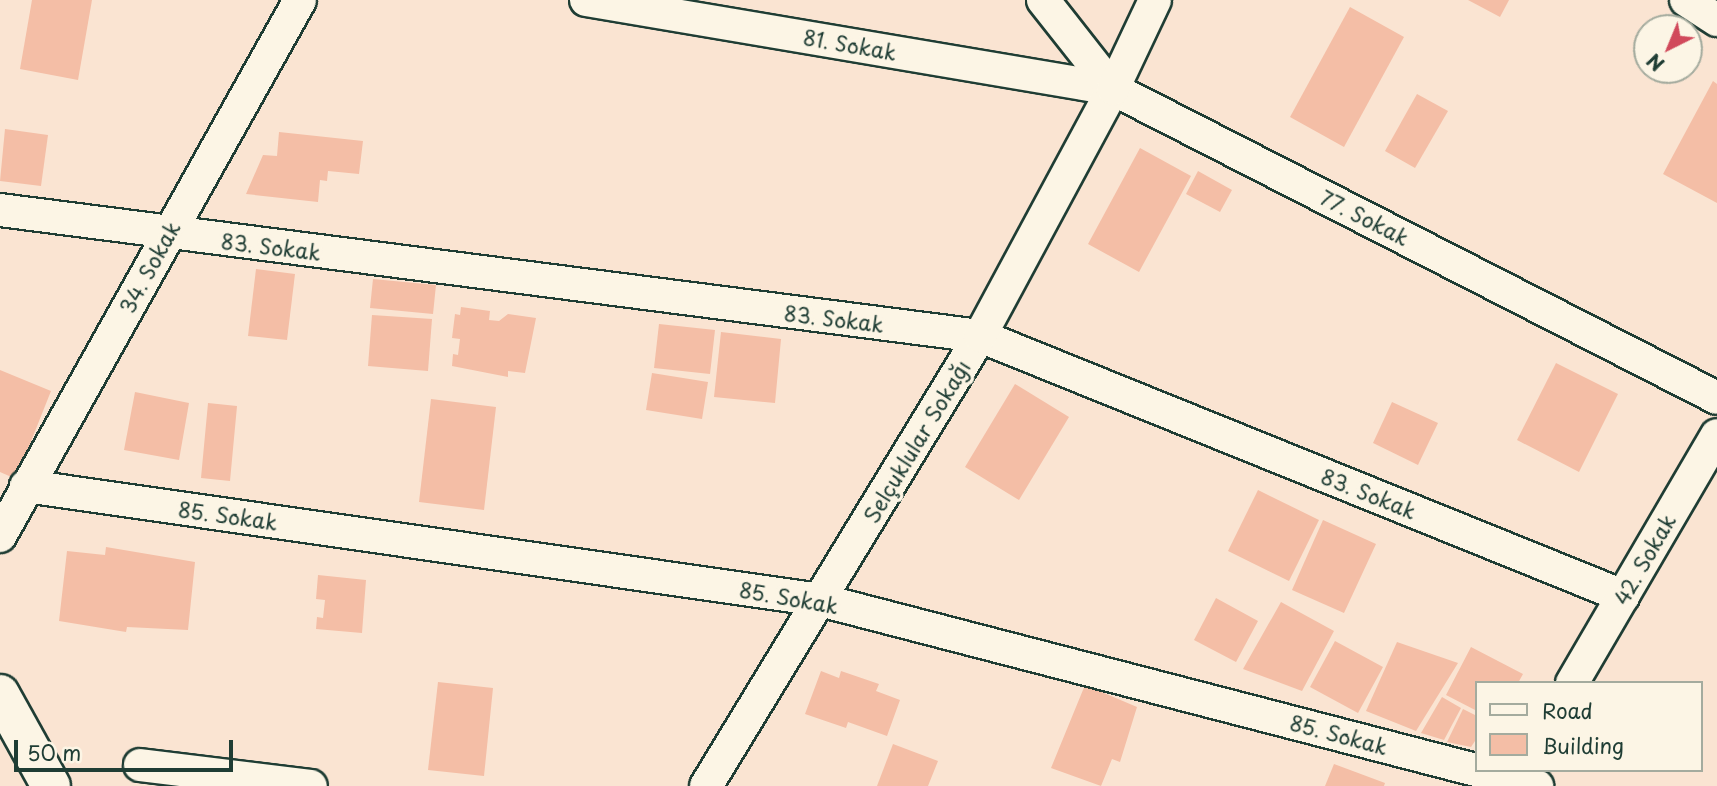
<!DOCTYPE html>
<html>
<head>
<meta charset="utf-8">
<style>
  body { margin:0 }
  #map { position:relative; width:1717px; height:786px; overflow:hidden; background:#fae4d2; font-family:"Playpen Sans",sans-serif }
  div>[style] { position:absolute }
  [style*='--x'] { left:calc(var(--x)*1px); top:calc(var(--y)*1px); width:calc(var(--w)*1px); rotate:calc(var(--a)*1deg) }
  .building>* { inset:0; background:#f4bea6 }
  .roads { filter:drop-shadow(2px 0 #1f3d34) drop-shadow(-2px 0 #1f3d34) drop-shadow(0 2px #1f3d34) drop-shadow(0 -2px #1f3d34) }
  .street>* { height:32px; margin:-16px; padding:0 16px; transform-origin:16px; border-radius:16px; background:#fcf5e5 }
  .secondary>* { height:38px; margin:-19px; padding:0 19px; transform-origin:19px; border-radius:19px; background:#fcf5e5 }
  span { translate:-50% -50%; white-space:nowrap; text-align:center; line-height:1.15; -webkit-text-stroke:7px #fcf5e5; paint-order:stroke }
  .street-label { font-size:21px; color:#1f3d34 }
  .legend { position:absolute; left:1475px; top:681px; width:228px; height:91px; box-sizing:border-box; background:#fcf5e5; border:2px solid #a4ab9e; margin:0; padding:9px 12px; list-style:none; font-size:21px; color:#1f3d34 }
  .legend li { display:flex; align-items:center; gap:14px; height:35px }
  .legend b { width:35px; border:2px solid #a4ab9e }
  .north { position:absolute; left:1633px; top:14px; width:70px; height:70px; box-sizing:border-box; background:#fcf5e5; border:2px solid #a4ab9e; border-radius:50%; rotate:223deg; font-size:19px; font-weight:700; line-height:28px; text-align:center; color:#1f3d34 }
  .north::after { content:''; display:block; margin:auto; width:24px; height:32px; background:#d1495b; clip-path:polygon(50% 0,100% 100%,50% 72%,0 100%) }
  .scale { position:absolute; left:14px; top:740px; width:219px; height:32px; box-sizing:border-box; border:4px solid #1f3d34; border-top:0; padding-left:9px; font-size:21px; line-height:24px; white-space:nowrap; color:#1f3d34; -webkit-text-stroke:5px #fcf5e5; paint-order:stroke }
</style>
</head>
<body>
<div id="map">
  <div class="building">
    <div style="clip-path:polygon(32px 0,92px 0,78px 80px,20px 69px)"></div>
    <div style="clip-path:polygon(1468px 0,1509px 0,1500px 17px)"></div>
    <div style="clip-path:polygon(1350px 7px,1404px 37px,1344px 147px,1290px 117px)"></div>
    <div style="clip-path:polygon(1713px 81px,1717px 84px,1717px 203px,1663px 174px)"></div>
    <div style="clip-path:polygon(1417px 94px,1448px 111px,1415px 168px,1385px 151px)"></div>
    <div style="clip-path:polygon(5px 129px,48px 135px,41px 186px,0 181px)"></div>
    <div style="clip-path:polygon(279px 132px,363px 141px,359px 174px,328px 171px,327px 181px,320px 180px,318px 202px,246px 194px,263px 155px,277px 156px)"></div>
    <div style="clip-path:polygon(1140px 148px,1191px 176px,1139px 272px,1088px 244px)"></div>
    <div style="clip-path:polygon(1198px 171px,1232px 190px,1220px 212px,1186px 194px)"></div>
    <div style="clip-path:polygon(256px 269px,295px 274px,287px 340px,248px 336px)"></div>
    <div style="clip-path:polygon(373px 279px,436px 285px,433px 314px,370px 308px)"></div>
    <div style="clip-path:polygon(461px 307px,490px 311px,489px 320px,499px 321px,508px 314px,536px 318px,525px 373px,508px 371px,508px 377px,452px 366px,453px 354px,458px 355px,460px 339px,452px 338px,455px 314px,460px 315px)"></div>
    <div style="clip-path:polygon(372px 315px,432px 319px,428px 371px,368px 366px)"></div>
    <div style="clip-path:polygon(659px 324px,715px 330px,710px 374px,654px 368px)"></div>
    <div style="clip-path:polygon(721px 332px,781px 339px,775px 403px,714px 397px)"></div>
    <div style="clip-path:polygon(1556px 363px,1618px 394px,1579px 472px,1517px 440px)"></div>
    <div style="clip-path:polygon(0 370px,51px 391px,16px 479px,0 472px)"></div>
    <div style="clip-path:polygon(652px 373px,708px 382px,702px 419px,646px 410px)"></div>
    <div style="clip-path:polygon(1015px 384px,1069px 417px,1019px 500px,965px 467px)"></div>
    <div style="clip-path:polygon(135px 392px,189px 403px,179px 460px,124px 450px)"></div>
    <div style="clip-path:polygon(431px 399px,496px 407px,484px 510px,419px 502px)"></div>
    <div style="clip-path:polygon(1392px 402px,1438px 423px,1418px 465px,1373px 443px)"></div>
    <div style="clip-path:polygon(208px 403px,237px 406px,230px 481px,201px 478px)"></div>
    <div style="clip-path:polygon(1258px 490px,1319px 520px,1289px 581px,1228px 551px)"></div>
    <div style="clip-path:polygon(1323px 520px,1376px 544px,1344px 613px,1292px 590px)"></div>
    <div style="clip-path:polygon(106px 547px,195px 562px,188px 630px,127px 627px,126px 632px,59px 621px,67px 551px,105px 555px)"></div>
    <div style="clip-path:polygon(318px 575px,366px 580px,362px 633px,316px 629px,317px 617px,323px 618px,325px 600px,316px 599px)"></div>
    <div style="clip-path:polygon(1216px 598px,1258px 621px,1236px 662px,1194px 640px)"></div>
    <div style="clip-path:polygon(1281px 602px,1334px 631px,1302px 691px,1243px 669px)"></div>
    <div style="clip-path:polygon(1335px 641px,1383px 667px,1358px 713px,1310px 687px)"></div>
    <div style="clip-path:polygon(1397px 642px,1458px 663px,1416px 731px,1366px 711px)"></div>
    <div style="clip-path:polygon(1471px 647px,1523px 674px,1518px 683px,1477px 683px,1477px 711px,1446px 695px)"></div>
    <div style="clip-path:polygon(821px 671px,839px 678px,841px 671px,879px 684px,876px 691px,900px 700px,887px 736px,848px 722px,846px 728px,805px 714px)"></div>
    <div style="clip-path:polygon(438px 682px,493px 688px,484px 776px,428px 770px)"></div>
    <div style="clip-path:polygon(1085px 685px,1137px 707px,1120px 762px,1112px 759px,1101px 786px,1051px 768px)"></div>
    <div style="clip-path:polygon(1442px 697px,1461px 708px,1444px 740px,1421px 733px)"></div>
    <div style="clip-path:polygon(1463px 709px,1477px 716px,1477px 738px,1471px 747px,1447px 742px)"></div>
    <div style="clip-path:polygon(893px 744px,938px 761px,928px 786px,877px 786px)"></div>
    <div style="clip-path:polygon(1334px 764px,1385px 783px,1384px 786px,1325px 786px)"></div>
  </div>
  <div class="roads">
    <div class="street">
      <div style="--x:586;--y:0;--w:534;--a:9.59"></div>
      <div style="--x:1043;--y:0;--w:113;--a:51.8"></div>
      <div style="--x:1113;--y:89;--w:678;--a:27.09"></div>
      <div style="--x:1686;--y:0;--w:37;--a:33"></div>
      <div style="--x:0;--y:210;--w:988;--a:7.33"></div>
      <div style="--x:980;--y:336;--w:694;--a:22.02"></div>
      <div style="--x:26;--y:486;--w:802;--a:8.17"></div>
      <div style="--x:820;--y:600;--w:741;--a:14.54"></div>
      <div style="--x:0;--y:536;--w:614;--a:-60.76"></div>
      <div style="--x:1572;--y:683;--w:287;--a:-59.7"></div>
      <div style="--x:140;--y:765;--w:172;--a:7"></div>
      <div style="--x:706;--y:786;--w:527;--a:-58.66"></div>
      <div style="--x:980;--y:336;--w:281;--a:-61.7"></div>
      <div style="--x:1113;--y:89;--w:98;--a:-64.7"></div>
    </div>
    <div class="secondary">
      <div style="--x:0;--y:694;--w:105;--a:61"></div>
    </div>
  </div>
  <div class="street-label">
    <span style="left:850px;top:44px;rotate:10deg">81. Sokak</span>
    <span style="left:1365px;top:217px;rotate:27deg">77. Sokak</span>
    <span style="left:271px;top:246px;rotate:7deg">83. Sokak</span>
    <span style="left:149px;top:267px;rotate:-61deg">34. Sokak</span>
    <span style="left:834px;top:318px;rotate:7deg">83. Sokak</span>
    <span style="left:916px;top:441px;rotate:-59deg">Selçuklular Sokağı</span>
    <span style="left:1369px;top:493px;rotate:22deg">83. Sokak</span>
    <span style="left:228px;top:515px;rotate:8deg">85. Sokak</span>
    <span style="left:1644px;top:559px;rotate:-60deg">42. Sokak</span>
    <span style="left:789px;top:597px;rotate:10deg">85. Sokak</span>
    <span style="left:1339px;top:734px;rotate:15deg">85. Sokak</span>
  </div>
  <ul class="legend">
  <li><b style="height:9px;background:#fcf5e5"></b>Road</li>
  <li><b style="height:19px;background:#f4bea6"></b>Building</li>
  </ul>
  <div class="north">N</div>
  <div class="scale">50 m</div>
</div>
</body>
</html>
